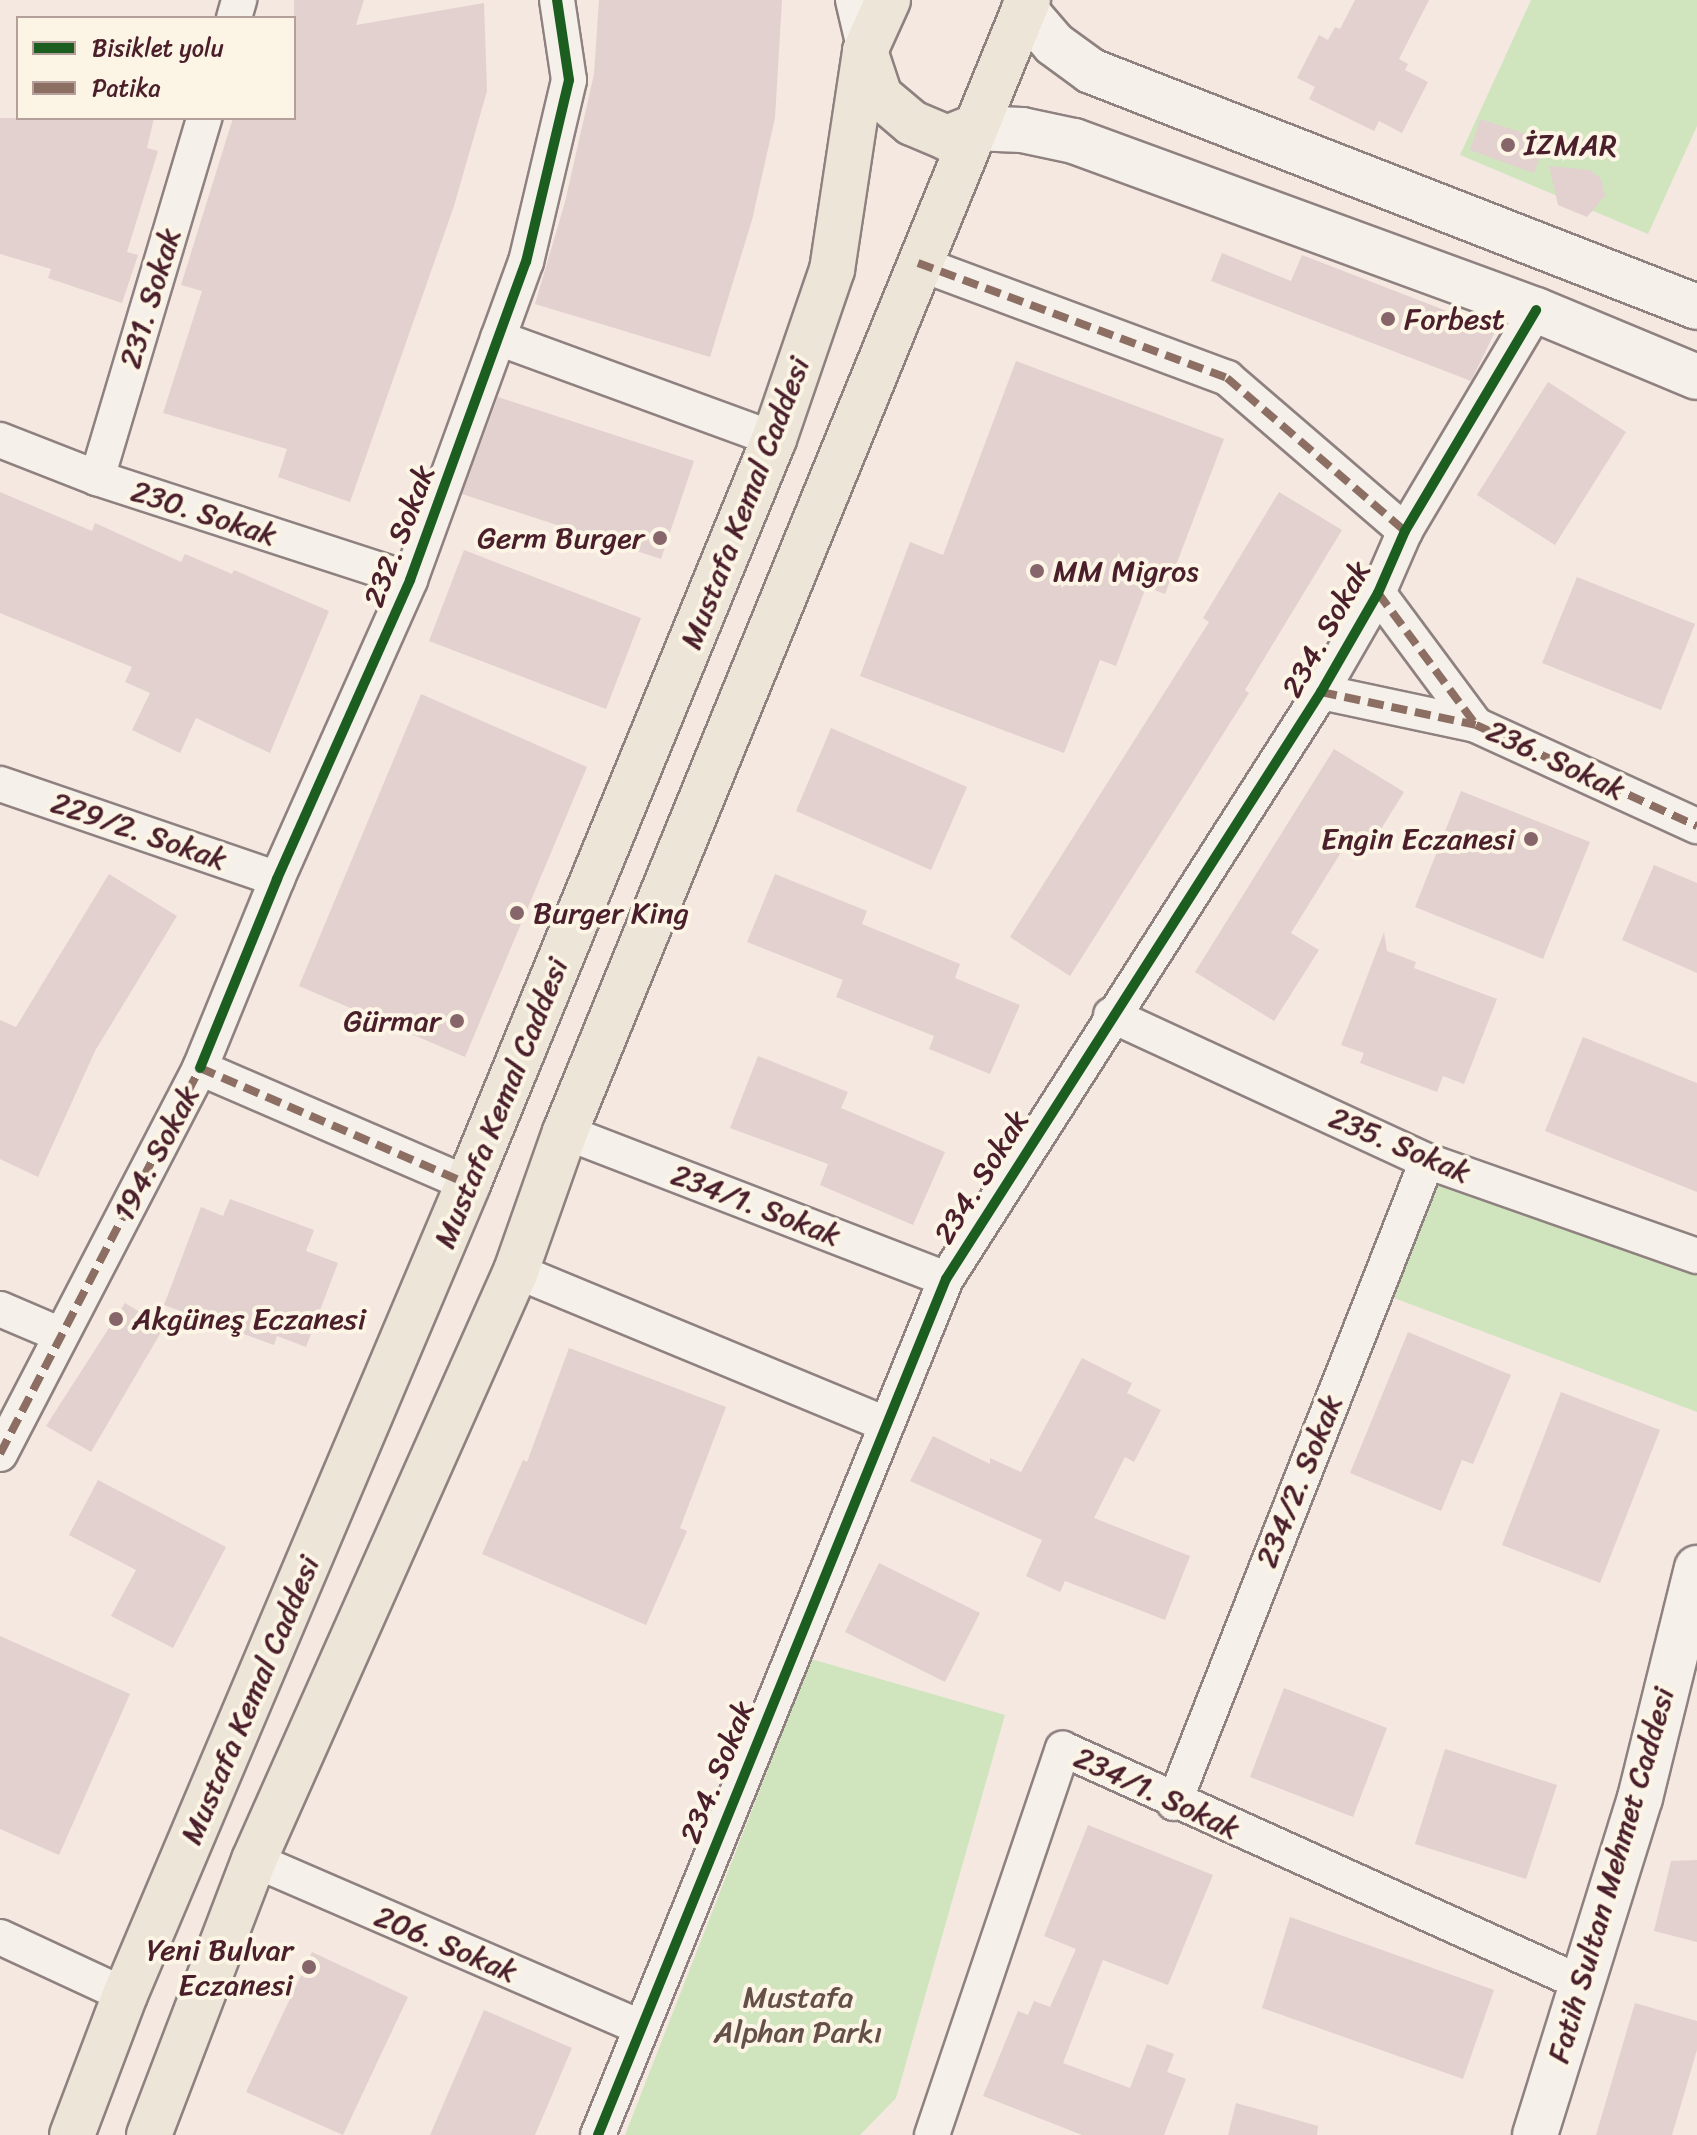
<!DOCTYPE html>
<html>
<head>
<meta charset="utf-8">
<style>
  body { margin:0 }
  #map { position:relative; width:1697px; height:2135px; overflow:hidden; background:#f4e8e1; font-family:Sriracha,sans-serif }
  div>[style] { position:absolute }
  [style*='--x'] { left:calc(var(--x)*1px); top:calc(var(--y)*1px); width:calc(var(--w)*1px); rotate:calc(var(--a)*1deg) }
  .green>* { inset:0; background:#d0e5be }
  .building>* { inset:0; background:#e3d1cf }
  .roads { filter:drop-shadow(2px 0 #8f8180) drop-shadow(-2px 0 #8f8180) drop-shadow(0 2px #8f8180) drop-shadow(0 -2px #8f8180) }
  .minor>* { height:34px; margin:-17px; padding:0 17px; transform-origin:17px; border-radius:17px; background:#f5f0ea }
  .secondary>* { height:44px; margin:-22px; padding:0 22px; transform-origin:22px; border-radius:22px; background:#f5f0ea }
  .primary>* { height:44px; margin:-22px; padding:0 22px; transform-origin:22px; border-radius:22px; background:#ece5d8 }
  .quiet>* { height:8px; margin-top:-4px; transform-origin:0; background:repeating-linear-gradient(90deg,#8d6e63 0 16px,transparent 0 24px) }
  .cycleway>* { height:10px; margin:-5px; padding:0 5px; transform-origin:5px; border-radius:5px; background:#1b5e20 }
  .dots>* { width:22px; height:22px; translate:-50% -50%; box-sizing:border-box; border:4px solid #fcf5e5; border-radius:50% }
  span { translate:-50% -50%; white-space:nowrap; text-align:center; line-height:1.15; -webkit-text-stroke:8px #fcf5e5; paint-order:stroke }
  .poi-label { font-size:30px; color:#4a1f2b }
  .left { translate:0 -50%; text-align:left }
  .right { translate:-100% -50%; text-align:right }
  .street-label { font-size:30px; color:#4a1f2b }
  .park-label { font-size:30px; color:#645049 }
  .legend { position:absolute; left:16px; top:16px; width:280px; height:104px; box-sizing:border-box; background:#fcf5e5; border:2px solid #b59f9b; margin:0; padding:10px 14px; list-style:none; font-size:24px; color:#4a1f2b }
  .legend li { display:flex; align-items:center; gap:16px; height:40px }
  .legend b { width:40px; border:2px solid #b59f9b }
</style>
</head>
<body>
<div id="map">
  <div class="green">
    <div style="clip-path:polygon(1531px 0,1697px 0,1697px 126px,1648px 234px,1460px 155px)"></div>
    <div style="clip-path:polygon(1440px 1176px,1697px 1272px,1697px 1412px,1394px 1298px)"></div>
    <div style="clip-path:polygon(811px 1659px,1005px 1715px,896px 2098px,860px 2135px,625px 2135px)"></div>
  </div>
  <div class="building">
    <div style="clip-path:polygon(294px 0,364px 0,356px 25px,484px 3px,487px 91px,454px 206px,350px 502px,278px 477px,287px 449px,163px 413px,202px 291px,181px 285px,233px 118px,294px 118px)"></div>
    <div style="clip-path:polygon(599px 0,782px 0,775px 118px,752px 220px,710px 357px,535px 304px,565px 202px,594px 74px)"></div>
    <div style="clip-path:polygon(1355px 0,1429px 0,1399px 59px,1408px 64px,1405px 70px,1428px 82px,1402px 133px,1379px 121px,1374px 131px,1309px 99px,1315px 87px,1297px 78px,1319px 35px,1328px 40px,1335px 27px,1340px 29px)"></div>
    <div style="clip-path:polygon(0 118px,154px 118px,147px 148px,158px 151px,127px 252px,138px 255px,122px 303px,48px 278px,51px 269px,0 254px)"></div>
    <div style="clip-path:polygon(1480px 119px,1546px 140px,1534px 173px,1470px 150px)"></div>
    <div style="clip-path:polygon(1549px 166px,1590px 170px,1601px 179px,1605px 196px,1587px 217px,1558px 205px)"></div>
    <div style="clip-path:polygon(1222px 253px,1291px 281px,1302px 255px,1496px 330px,1471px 381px,1211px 281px)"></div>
    <div style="clip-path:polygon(1016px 361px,1224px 439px,1165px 594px,1146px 587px,1116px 666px,1100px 660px,1064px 753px,860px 676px,910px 542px,943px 555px)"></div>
    <div style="clip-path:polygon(1548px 382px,1626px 432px,1555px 545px,1477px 495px)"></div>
    <div style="clip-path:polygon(498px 397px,694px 461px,661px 559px,462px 494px)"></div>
    <div style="clip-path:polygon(0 492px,92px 531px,95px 523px,181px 562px,185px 554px,232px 574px,234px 570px,329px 611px,270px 753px,196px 718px,180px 753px,132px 730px,150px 693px,125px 682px,132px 667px,0 613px)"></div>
    <div style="clip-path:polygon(1279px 492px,1342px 530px,1245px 690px,1249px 693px,1070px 976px,1010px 937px,1209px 622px,1203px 618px)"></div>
    <div style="clip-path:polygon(464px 550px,641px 618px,606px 709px,429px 641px)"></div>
    <div style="clip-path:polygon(1577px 577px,1695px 624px,1661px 710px,1542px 663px)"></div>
    <div style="clip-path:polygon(421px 694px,587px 767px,465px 1057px,299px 986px)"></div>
    <div style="clip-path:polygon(831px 728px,967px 787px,931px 870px,796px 811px)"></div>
    <div style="clip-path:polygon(1334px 749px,1404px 792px,1363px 858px,1345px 846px,1291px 933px,1319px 950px,1274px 1021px,1195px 972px)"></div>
    <div style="clip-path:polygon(1461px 791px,1590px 842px,1543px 959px,1415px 907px)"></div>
    <div style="clip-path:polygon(1654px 865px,1697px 883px,1697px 973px,1622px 940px)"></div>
    <div style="clip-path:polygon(109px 874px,177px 916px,95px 1051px,38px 1177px,0 1159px,0 1020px,16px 1027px)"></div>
    <div style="clip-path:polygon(775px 874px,867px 911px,862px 924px,960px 964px,955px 978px,1020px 1005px,990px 1074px,929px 1049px,934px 1036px,836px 997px,843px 980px,747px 942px)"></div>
    <div style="clip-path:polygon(1384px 932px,1387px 951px,1416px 962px,1414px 968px,1497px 999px,1464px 1084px,1443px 1076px,1437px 1092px,1360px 1063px,1364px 1053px,1341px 1045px)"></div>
    <div style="clip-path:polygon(1583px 1037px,1697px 1083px,1697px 1192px,1545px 1131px)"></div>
    <div style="clip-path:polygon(758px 1056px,848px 1092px,841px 1108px,945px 1152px,913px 1225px,820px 1185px,828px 1164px,730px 1128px)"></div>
    <div style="clip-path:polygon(230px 1199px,314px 1230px,306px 1251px,338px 1263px,306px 1347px,277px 1336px,274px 1345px,164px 1305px,201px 1207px,223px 1216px)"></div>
    <div style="clip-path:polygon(125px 1303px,164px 1327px,91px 1452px,46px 1426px)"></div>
    <div style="clip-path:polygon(1408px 1332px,1511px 1375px,1473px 1464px,1462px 1460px,1441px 1511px,1350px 1473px)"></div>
    <div style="clip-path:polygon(569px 1348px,726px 1407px,680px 1528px,687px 1531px,646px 1625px,482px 1554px,523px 1460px,527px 1462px)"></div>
    <div style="clip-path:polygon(1082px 1358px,1132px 1383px,1127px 1393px,1161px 1410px,1134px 1462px,1125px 1457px,1094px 1518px,1190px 1556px,1165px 1620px,1065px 1581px,1060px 1592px,1026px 1576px,1042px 1540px,910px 1481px,933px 1436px,990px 1464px,990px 1458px,1021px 1472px)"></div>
    <div style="clip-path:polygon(1561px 1392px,1660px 1430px,1600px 1583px,1502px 1545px)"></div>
    <div style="clip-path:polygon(98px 1480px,226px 1547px,173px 1648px,111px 1616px,136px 1570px,69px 1535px)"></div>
    <div style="clip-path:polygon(879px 1563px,980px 1613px,945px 1682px,845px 1632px)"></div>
    <div style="clip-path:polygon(0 1636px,130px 1694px,59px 1855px,0 1829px)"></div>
    <div style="clip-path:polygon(1284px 1688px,1387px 1728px,1353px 1817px,1250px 1777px)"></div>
    <div style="clip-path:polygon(1445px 1749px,1557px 1785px,1526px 1879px,1415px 1844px)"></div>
    <div style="clip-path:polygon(1088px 1825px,1213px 1875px,1168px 1985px,1103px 1960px,1063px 2063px,1130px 2088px,1147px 2044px,1174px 2054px,1167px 2072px,1186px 2079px,1164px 2135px,1082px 2135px,983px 2096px,1018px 2011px,1028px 2015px,1034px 2001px,1050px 2007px,1076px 1949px,1044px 1936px)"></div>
    <div style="clip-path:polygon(1697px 1860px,1697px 1942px,1654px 1931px,1671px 1861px)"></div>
    <div style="clip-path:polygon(1290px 1917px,1494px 1990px,1463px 2079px,1262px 2008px)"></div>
    <div style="clip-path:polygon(312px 1952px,408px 1997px,343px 2135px,246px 2092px)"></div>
    <div style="clip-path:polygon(1635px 2003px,1697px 2021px,1697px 2050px,1672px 2135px,1596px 2135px)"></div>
    <div style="clip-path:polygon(484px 2010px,572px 2048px,535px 2135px,430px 2135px)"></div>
    <div style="clip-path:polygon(1236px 2103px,1318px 2126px,1317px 2135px,1228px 2135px)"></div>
  </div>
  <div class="roads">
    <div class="minor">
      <div style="--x:853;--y:0;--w:52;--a:76.8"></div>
      <div style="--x:234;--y:18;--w:19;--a:-74"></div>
      <div style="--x:918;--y:263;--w:330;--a:20.4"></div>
      <div style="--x:1227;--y:378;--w:235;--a:40.7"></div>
      <div style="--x:498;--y:338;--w:294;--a:20.1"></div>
      <div style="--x:0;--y:440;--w:104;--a:21.4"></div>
      <div style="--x:97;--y:478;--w:329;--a:18"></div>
      <div style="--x:97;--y:478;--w:376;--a:-73.4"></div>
      <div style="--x:1378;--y:593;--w:164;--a:53.4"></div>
      <div style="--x:1476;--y:725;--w:243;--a:24.6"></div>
      <div style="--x:1321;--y:692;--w:158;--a:12"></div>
      <div style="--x:0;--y:784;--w:293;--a:18.9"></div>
      <div style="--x:1111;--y:1015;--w:348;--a:24.8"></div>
      <div style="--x:1427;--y:1161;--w:286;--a:19.4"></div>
      <div style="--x:200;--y:1068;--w:204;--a:-67.8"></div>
      <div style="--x:277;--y:879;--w:327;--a:-66"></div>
      <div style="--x:410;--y:580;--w:338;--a:-70"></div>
      <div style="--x:526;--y:262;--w:187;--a:-76.7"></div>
      <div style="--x:569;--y:80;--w:81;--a:-98.5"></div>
      <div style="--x:565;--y:1132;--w:408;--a:21.1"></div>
      <div style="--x:516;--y:1271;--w:400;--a:22.5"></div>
      <div style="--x:0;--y:1309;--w:66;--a:23.1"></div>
      <div style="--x:0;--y:1454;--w:435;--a:-62.6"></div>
      <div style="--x:200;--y:1068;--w:292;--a:23.4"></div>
      <div style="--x:1174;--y:1803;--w:690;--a:-68.49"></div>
      <div style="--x:254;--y:1860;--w:420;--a:23.4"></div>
      <div style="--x:0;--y:1937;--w:138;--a:24.9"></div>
      <div style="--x:598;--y:2135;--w:924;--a:-67.88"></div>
      <div style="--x:946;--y:1279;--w:697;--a:-57.43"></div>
      <div style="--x:1321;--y:692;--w:114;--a:-60.1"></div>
      <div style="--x:1378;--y:593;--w:68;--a:-66.5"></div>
      <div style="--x:1405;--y:531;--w:257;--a:-59.3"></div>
      <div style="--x:932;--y:2135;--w:408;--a:-71.3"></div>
      <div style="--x:1063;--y:1749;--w:566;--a:24.3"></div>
    </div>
    <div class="secondary">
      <div style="--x:1024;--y:9;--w:46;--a:49.4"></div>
      <div style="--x:1054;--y:44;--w:46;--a:36.1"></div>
      <div style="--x:1091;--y:71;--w:650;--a:21.28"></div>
      <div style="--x:972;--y:128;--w:50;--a:2.3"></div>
      <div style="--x:1022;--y:130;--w:53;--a:11.9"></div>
      <div style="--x:1074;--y:141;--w:492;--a:20.1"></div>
      <div style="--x:1536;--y:310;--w:174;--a:22.6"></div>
      <div style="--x:1535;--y:2135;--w:353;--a:-72.7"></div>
      <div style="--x:1640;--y:1798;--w:237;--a:-76.1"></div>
    </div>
    <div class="primary">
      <div style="--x:865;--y:51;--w:47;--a:71.6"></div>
      <div style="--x:880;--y:96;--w:42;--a:40.2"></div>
      <div style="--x:912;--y:123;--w:38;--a:23"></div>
      <div style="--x:947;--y:138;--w:27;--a:-22"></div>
      <div style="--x:72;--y:2135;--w:150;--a:-69.3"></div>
      <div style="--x:125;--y:1995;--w:881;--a:-67.07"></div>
      <div style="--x:468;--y:1184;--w:805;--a:-67.67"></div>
      <div style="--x:774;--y:439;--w:179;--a:-71.1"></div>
      <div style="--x:832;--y:270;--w:221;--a:-81.4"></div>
      <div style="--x:865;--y:51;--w:56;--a:-65.7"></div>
      <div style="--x:149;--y:2135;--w:294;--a:-69.1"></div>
      <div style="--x:254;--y:1860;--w:645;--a:-66.02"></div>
      <div style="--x:516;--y:1271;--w:147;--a:-70.6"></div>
      <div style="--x:565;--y:1132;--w:1223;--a:-67.75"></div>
    </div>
  </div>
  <div class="quiet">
    <div style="--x:918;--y:263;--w:330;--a:20.4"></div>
    <div style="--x:1227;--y:378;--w:235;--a:40.7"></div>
    <div style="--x:1378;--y:593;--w:164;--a:53.4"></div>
    <div style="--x:1476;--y:725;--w:243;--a:24.6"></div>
    <div style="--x:1321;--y:692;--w:158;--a:12"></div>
    <div style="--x:0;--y:1454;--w:435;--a:-62.6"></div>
    <div style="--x:200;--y:1068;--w:292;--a:23.4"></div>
  </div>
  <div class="cycleway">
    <div style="--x:200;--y:1068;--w:204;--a:-67.8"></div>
    <div style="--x:277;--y:879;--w:327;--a:-66"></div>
    <div style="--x:410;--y:580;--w:338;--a:-70"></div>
    <div style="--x:526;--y:262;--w:187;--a:-76.7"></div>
    <div style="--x:569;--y:80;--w:81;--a:-98.5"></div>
    <div style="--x:598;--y:2135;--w:924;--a:-67.88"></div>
    <div style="--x:946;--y:1279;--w:697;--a:-57.43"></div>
    <div style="--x:1321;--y:692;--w:114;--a:-60.1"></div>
    <div style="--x:1378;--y:593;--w:68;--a:-66.5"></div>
    <div style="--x:1405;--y:531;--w:257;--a:-59.3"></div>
  </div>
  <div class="dots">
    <div style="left:1508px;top:145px;background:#86656b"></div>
    <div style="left:1388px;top:319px;background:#86656b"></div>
    <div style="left:660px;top:538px;background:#86656b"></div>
    <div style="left:1037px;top:571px;background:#86656b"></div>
    <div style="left:1531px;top:839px;background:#86656b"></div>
    <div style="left:517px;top:913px;background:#86656b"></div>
    <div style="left:457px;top:1021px;background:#86656b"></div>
    <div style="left:116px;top:1319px;background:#86656b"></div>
    <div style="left:309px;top:1967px;background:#86656b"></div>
  </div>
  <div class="poi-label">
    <span class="left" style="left:1524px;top:145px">İZMAR</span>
    <span class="left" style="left:1404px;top:319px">Forbest</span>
    <span class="right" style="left:644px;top:538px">Germ Burger</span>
    <span class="left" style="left:1053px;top:571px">MM Migros</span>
    <span class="right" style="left:1515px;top:839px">Engin Eczanesi</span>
    <span class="left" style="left:533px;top:913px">Burger King</span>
    <span class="right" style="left:441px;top:1021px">Gürmar</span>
    <span class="left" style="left:132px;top:1319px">Akgüneş Eczanesi</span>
    <span class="right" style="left:293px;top:1967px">Yeni Bulvar<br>Eczanesi</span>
  </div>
  <div class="street-label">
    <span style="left:150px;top:298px;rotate:-73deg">231. Sokak</span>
    <span style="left:745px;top:503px;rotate:-69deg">Mustafa Kemal Caddesi</span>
    <span style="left:204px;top:513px;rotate:18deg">230. Sokak</span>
    <span style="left:399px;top:536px;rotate:-69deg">232. Sokak</span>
    <span style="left:1326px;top:629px;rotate:-61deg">234. Sokak</span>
    <span style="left:1556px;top:760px;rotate:25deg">236. Sokak</span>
    <span style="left:139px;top:831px;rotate:19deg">229/2. Sokak</span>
    <span style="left:501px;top:1103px;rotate:-68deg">Mustafa Kemal Caddesi</span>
    <span style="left:1400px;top:1145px;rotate:23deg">235. Sokak</span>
    <span style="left:156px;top:1153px;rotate:-62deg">194. Sokak</span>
    <span style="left:981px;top:1177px;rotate:-58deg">234. Sokak</span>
    <span style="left:756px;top:1205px;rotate:21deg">234/1. Sokak</span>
    <span style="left:1299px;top:1481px;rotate:-68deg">234/2. Sokak</span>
    <span style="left:250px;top:1700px;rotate:-67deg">Mustafa Kemal Caddesi</span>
    <span style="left:717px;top:1772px;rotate:-68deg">234. Sokak</span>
    <span style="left:1157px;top:1793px;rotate:25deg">234/1. Sokak</span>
    <span style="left:1611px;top:1875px;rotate:-74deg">Fatih Sultan Mehmet Caddesi</span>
    <span style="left:446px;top:1944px;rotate:23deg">206. Sokak</span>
  </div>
  <div class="park-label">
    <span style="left:798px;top:2014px">Mustafa<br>Alphan Parkı</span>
  </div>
  <ul class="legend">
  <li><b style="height:10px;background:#1b5e20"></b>Bisiklet yolu</li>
  <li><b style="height:10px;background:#8d6e63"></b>Patika</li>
  </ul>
</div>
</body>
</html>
